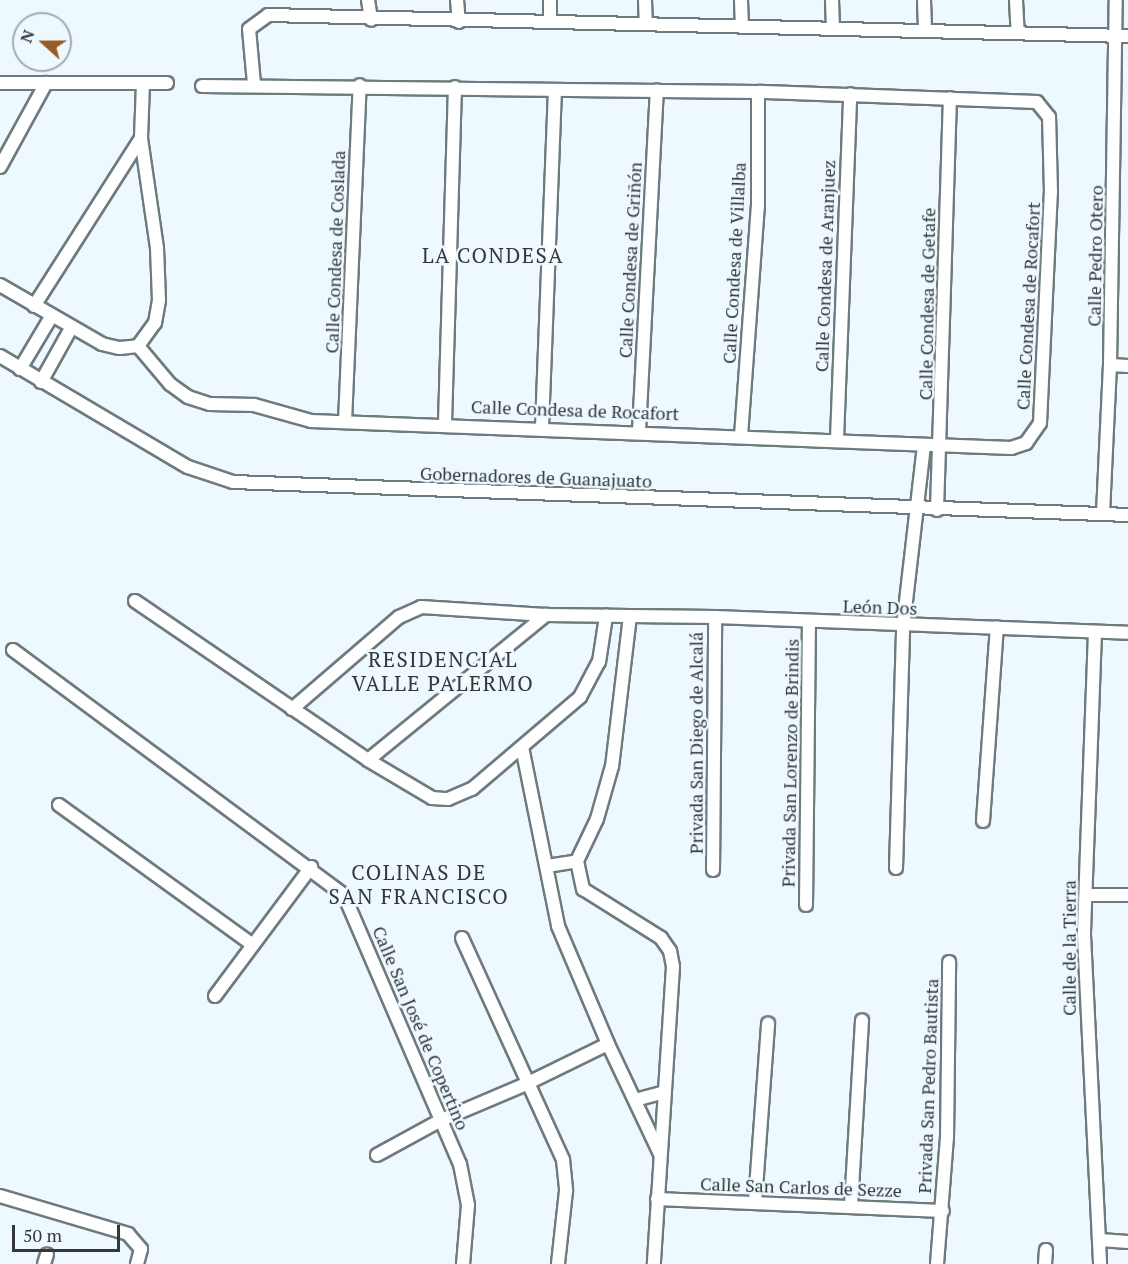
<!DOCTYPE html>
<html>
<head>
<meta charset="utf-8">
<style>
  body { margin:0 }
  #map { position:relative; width:1128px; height:1264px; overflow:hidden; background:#edf9ff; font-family:"PT Serif",serif }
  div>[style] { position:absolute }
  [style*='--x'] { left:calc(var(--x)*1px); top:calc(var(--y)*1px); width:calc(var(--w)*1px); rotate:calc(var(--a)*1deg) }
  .roads { filter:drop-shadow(2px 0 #6f7a7f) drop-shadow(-2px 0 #6f7a7f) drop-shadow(0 2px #6f7a7f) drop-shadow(0 -2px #6f7a7f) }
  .minor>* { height:12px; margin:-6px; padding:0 6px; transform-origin:6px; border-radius:6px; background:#fff }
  span { translate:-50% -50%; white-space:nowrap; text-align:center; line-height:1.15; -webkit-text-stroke:5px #edf9ff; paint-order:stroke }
  .street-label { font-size:18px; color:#34383a }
  .quarter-label { font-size:21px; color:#34383a; letter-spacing:1.5px }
  .north { position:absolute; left:12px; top:12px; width:60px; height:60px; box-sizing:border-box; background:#edf9ff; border:2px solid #a3acb0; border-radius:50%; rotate:291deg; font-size:16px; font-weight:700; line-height:24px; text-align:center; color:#34383a }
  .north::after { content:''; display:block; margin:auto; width:21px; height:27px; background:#9b5b25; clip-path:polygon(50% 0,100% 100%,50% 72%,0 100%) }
  .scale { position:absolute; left:12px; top:1225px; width:108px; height:27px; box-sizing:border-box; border:3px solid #34383a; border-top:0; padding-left:8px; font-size:18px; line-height:21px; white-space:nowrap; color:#34383a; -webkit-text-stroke:4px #edf9ff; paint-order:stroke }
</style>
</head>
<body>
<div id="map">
  <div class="roads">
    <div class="minor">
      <div style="--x:368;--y:0;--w:20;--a:81"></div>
      <div style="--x:457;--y:0;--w:22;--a:85"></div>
      <div style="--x:550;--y:0;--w:21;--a:90"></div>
      <div style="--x:645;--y:0;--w:23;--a:88"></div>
      <div style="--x:741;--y:0;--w:25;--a:88"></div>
      <div style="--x:832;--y:0;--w:28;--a:88"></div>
      <div style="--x:924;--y:0;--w:30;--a:88"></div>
      <div style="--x:1016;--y:0;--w:33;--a:87"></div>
      <div style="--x:0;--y:83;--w:167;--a:0"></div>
      <div style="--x:254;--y:84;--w:55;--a:-95.2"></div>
      <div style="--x:249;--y:29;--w:24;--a:-36"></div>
      <div style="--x:268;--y:15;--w:860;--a:1.4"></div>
      <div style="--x:0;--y:167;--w:96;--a:-61.3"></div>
      <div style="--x:0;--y:285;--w:118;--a:30"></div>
      <div style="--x:102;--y:344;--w:18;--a:13"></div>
      <div style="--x:120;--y:348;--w:18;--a:-6"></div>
      <div style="--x:138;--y:346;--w:50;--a:49.9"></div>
      <div style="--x:170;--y:384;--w:22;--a:36"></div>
      <div style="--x:188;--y:397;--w:23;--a:18"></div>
      <div style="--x:210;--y:404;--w:44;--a:1.3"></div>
      <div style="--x:254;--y:405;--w:59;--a:15.7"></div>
      <div style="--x:311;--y:421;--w:701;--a:2.21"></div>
      <div style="--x:1011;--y:448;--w:16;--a:-18"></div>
      <div style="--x:1026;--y:443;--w:24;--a:-55"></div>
      <div style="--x:1040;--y:423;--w:231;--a:-87.3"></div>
      <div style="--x:1051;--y:192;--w:75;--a:-91.5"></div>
      <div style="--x:1049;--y:117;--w:19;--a:-129"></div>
      <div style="--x:1037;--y:102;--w:279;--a:-177.9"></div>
      <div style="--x:758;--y:92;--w:556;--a:-179.38"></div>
      <div style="--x:34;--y:306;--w:199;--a:-57.5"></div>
      <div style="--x:138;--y:346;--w:29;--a:-54"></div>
      <div style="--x:155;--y:323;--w:23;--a:-80"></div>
      <div style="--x:159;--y:300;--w:52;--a:-92.2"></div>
      <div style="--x:157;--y:248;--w:111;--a:-98.3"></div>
      <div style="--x:141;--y:138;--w:54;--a:-87.9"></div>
      <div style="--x:0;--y:356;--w:218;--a:30.6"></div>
      <div style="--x:188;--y:467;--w:47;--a:18.4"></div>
      <div style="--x:233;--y:482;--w:896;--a:2.11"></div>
      <div style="--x:1110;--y:365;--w:18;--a:3"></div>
      <div style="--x:20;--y:369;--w:61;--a:-59.2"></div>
      <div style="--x:41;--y:382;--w:62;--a:-60.9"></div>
      <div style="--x:345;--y:422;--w:337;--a:-87.5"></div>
      <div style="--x:445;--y:423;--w:336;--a:-88.3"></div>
      <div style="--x:542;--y:427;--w:337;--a:-87.8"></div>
      <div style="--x:639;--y:431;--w:341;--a:-87"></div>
      <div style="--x:741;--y:436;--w:231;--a:-85.8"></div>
      <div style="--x:758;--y:206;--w:114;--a:-90"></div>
      <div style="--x:837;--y:439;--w:345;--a:-87.8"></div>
      <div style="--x:937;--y:510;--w:412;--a:-88.2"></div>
      <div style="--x:1103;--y:513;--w:148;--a:-87.3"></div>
      <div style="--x:1110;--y:365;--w:365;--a:-89.1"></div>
      <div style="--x:135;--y:601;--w:282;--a:34.3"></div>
      <div style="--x:368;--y:760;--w:74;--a:30.7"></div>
      <div style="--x:432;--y:798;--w:16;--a:4"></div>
      <div style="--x:448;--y:799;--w:26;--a:-23"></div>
      <div style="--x:472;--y:789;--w:142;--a:-40.4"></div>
      <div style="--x:580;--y:697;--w:40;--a:-62"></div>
      <div style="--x:599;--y:662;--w:47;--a:-81.3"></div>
      <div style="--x:630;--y:616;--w:151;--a:96.8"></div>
      <div style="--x:612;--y:766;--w:55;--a:105.8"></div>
      <div style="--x:597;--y:819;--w:47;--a:115.5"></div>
      <div style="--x:577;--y:861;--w:29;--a:78"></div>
      <div style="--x:583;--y:889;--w:92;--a:32.1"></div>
      <div style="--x:661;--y:938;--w:16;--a:55"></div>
      <div style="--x:670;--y:951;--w:16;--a:79"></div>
      <div style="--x:673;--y:967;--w:298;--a:93.7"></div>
      <div style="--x:1095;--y:632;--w:303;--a:92.1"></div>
      <div style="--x:1084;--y:935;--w:329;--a:87.2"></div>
      <div style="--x:13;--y:650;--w:412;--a:36.5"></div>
      <div style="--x:344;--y:895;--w:293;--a:66.7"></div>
      <div style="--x:460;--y:1164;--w:42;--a:79"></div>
      <div style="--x:468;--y:1205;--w:59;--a:94.8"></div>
      <div style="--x:292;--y:709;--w:141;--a:-40.7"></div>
      <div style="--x:399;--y:617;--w:24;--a:-24"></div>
      <div style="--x:421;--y:607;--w:125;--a:3.7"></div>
      <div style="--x:546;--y:615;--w:169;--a:0.7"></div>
      <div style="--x:715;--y:617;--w:413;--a:2.2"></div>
      <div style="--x:522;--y:747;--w:183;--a:78.6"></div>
      <div style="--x:558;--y:926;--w:128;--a:67"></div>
      <div style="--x:608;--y:1044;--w:122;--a:64.7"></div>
      <div style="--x:368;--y:760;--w:230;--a:-39.2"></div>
      <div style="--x:59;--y:805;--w:239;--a:35.8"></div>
      <div style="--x:983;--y:821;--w:194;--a:-85.9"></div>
      <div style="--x:547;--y:866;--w:30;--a:-9"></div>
      <div style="--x:896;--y:868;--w:241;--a:-88.3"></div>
      <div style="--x:903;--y:627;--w:183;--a:-83.4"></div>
      <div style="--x:713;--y:870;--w:253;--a:-89.5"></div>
      <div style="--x:1087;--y:895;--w:41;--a:0"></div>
      <div style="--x:806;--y:905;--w:283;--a:-89.4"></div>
      <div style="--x:462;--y:938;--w:244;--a:65.5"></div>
      <div style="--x:563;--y:1160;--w:31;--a:84"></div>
      <div style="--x:566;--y:1191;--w:73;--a:96.3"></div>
      <div style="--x:215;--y:996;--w:161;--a:-53.3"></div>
      <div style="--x:635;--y:1100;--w:31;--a:-15"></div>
      <div style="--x:377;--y:1155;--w:71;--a:-28.7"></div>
      <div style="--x:439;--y:1121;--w:95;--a:-23"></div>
      <div style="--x:526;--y:1084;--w:91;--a:-26"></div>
      <div style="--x:0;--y:1196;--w:134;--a:16.5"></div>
      <div style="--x:128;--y:1234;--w:20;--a:49"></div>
      <div style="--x:141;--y:1249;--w:16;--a:105"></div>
      <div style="--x:657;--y:1199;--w:286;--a:2.4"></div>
      <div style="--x:755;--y:1202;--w:179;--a:-85.8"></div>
      <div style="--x:851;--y:1206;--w:186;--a:-86.6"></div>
      <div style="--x:1100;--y:1240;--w:28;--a:4"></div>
      <div style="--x:44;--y:1264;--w:10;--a:-73"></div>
      <div style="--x:937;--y:1264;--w:126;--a:-85.5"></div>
      <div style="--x:947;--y:1138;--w:176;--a:-89.3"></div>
      <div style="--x:1045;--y:1264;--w:14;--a:-86"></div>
    </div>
  </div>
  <div class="street-label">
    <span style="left:335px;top:252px;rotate:-88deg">Calle Condesa de Coslada</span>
    <span style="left:1095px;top:256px;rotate:-89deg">Calle Pedro Otero</span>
    <span style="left:630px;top:260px;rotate:-87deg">Calle Condesa de Griñón</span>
    <span style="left:734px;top:263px;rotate:-87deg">Calle Condesa de Villalba</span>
    <span style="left:825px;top:266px;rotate:-88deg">Calle Condesa de Aranjuez</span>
    <span style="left:927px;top:304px;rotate:-89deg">Calle Condesa de Getafe</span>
    <span style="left:1028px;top:306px;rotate:-87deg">Calle Condesa de Rocafort</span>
    <span style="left:575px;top:410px;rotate:2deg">Calle Condesa de Rocafort</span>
    <span style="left:536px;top:477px;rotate:2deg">Gobernadores de Guanajuato</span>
    <span style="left:880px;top:607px;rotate:2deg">León Dos</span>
    <span style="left:696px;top:743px;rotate:-90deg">Privada San Diego de Alcalá</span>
    <span style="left:790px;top:763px;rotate:-89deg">Privada San Lorenzo de Brindis</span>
    <span style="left:1069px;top:948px;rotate:-90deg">Calle de la Tierra</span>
    <span style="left:421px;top:1028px;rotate:67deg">Calle San José de Copertino</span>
    <span style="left:928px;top:1086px;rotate:-88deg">Privada San Pedro Bautista</span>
    <span style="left:801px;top:1187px;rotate:2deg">Calle San Carlos de Sezze</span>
  </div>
  <div class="quarter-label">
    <span style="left:493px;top:255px">LA CONDESA</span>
    <span style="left:443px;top:671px">RESIDENCIAL<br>VALLE PALERMO</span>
    <span style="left:419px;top:884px">COLINAS DE<br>SAN FRANCISCO</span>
  </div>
  <div class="north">N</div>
  <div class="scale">50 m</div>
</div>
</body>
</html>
